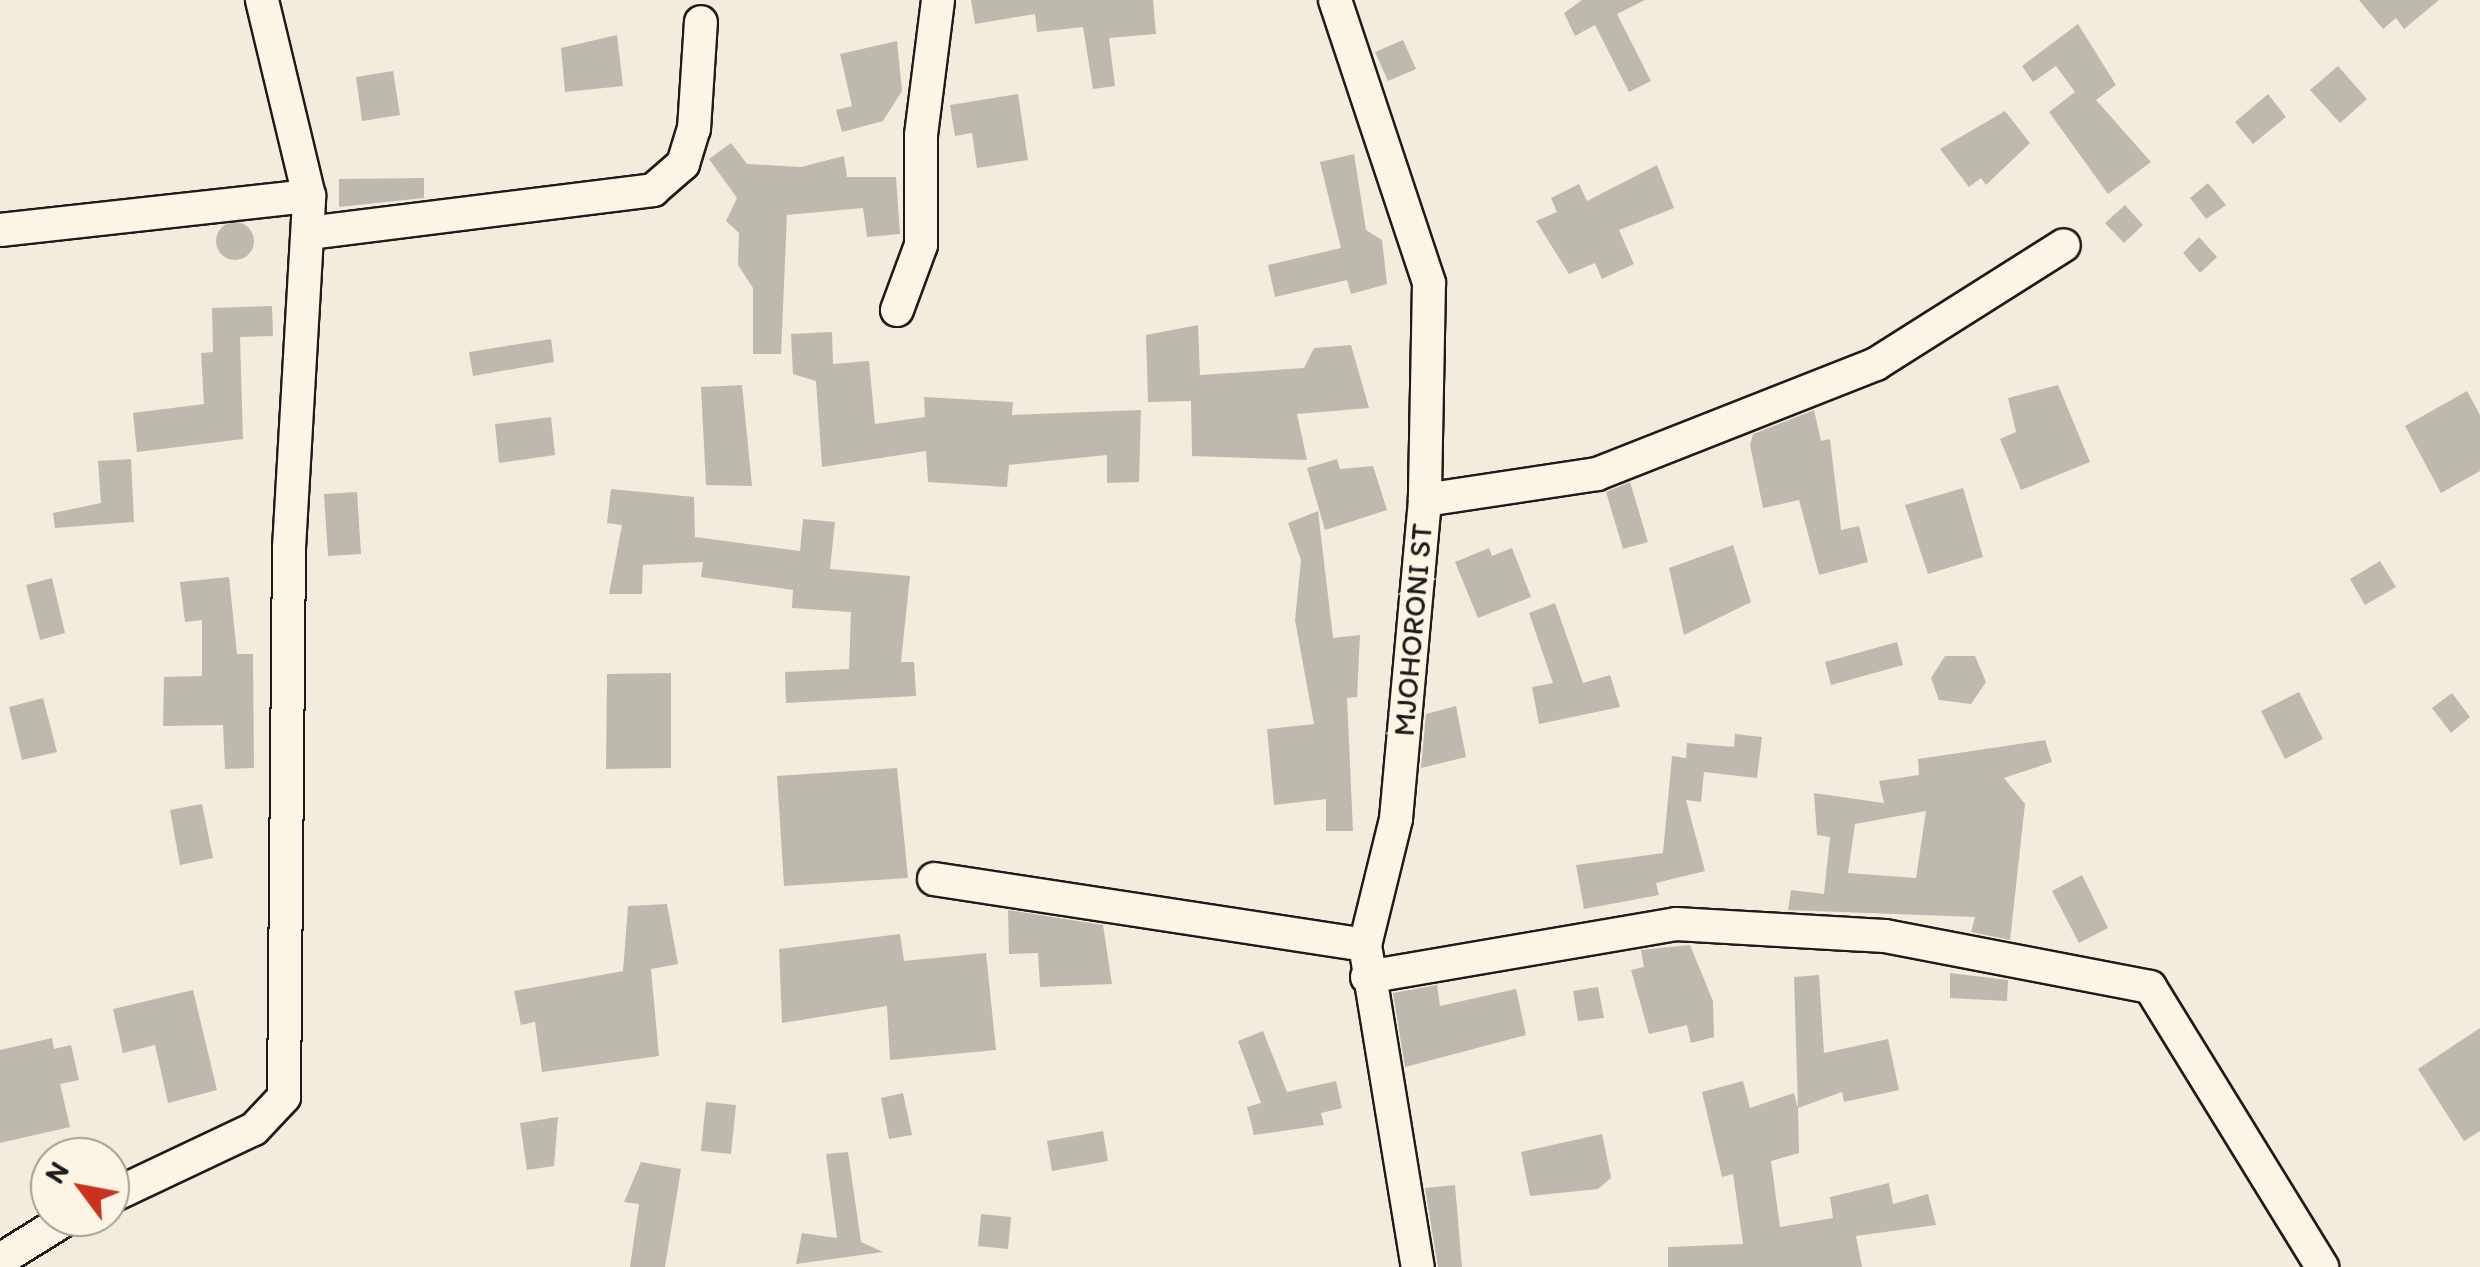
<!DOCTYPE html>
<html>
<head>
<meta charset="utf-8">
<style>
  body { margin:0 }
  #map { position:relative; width:2480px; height:1267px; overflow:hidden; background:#f3ecdd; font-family:Itim,sans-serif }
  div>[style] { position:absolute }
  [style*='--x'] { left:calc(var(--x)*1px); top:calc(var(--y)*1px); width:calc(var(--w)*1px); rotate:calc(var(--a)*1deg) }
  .building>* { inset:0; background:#beb9ae }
  .round { border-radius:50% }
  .roads { filter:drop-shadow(2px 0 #1c1c1c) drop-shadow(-2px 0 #1c1c1c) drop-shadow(0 2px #1c1c1c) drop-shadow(0 -2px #1c1c1c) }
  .street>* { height:32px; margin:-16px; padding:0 16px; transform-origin:16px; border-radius:16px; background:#fcf5e5 }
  span { translate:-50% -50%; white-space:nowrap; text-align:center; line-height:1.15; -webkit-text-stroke:9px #fcf5e5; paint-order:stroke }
  .street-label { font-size:30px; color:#1c1c1c }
  .north { position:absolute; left:30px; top:1137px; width:100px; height:100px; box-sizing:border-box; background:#fcf5e5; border:2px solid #a29e95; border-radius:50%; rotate:302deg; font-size:28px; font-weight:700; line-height:40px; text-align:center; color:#1c1c1c }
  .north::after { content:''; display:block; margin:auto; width:35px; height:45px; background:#c8321e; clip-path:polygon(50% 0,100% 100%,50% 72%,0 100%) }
</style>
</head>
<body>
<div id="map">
  <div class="building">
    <div style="clip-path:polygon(971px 0,1153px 0,1156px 34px,1109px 38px,1115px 86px,1093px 89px,1083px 27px,1037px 32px,1035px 14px,975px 24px)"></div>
    <div style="clip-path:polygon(1582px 0,1645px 0,1617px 14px,1651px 81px,1629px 92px,1595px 25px,1575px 36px,1564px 13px)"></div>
    <div style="clip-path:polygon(2359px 0,2439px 0,2404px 29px,2396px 18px,2383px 29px)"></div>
    <div style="clip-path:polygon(2078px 24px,2116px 85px,2096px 100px,2151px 162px,2108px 194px,2049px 112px,2075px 92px,2056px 66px,2033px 82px,2022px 66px)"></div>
    <div style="clip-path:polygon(617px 35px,623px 86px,565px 92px,561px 48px)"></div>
    <div style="clip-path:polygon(1403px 40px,1416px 69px,1388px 81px,1375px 52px)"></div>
    <div style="clip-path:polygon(897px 41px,902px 91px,883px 121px,842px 132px,836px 110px,852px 106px,840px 54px)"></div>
    <div style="clip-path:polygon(2338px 66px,2367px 99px,2340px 123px,2310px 90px)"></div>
    <div style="clip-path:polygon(393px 71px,400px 115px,362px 121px,356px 77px)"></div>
    <div style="clip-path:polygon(1018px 94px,1028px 160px,977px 168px,972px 133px,955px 136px,950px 105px)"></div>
    <div style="clip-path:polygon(2268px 94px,2286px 117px,2253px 144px,2235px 122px)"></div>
    <div style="clip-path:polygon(2005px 111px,2030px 143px,1986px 185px,1981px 178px,1969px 187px,1940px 149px)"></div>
    <div style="clip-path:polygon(731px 143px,747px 164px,801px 167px,844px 156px,847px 177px,896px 177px,900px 234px,867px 237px,863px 208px,787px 215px,781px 354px,753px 354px,753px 288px,738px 265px,739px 233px,726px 221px,737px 198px,709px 159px)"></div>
    <div style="clip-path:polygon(1354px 154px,1366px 230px,1382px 240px,1387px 284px,1351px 294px,1347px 280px,1275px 297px,1268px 265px,1341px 248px,1320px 162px)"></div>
    <div style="clip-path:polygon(1657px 165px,1674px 208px,1619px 230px,1634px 264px,1602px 279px,1595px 263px,1569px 274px,1536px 221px,1557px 212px,1551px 198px,1579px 184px,1587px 201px)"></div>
    <div style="clip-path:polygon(424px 178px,424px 198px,339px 207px,339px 179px)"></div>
    <div style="clip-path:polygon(2208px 183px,2226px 205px,2206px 219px,2190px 198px)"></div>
    <div style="clip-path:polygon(2125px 205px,2143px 225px,2124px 243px,2105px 223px)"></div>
    <div class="round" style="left:216px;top:222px;width:38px;height:38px"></div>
    <div style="clip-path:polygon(2199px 237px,2217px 257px,2200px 273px,2183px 253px)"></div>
    <div style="clip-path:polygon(272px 306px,273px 336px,240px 337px,243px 439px,137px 452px,133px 413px,204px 404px,201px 353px,213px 352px,212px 308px)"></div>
    <div style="clip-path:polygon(1198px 325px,1200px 375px,1304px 368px,1314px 348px,1351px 345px,1369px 408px,1297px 414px,1307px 460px,1192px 456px,1191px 401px,1148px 402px,1146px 335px)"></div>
    <div style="clip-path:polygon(832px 332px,833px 364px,869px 361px,875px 424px,925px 417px,924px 397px,1013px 402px,1012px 415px,1141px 410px,1139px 482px,1107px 483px,1107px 455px,1009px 465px,1007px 487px,928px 482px,926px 451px,822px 467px,816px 381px,793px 374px,791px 334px)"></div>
    <div style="clip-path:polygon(551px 339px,554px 362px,473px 376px,469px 352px)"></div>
    <div style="clip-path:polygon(742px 385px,752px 486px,706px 485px,701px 387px)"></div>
    <div style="clip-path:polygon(2058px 385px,2090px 462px,2021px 490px,2000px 439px,2016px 432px,2008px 398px)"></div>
    <div style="clip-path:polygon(2467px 391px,2480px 415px,2480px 471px,2441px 493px,2405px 426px)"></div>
    <div style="clip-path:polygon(1814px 410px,1821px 441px,1830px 439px,1841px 530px,1859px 526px,1868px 562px,1819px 575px,1799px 500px,1763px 508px,1750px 445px,1753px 434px)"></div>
    <div style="clip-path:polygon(551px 417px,555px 455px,499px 463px,495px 424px)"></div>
    <div style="clip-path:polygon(131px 459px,134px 522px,55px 528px,53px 513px,101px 503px,98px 461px)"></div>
    <div style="clip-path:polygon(1337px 459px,1340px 469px,1373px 466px,1387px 510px,1325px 530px,1307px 468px)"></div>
    <div style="clip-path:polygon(1630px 482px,1648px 542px,1623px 549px,1606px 492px)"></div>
    <div style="clip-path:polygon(1963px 488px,1983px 557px,1928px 574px,1905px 505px)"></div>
    <div style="clip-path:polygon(611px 489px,694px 497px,695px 537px,800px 551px,803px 519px,835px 522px,830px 569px,910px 576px,901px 662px,914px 662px,916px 696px,786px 703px,785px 672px,849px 669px,851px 612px,792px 608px,793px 590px,701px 577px,703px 562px,643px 565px,642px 594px,609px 594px,622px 525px,607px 523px)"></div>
    <div style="clip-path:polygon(357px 492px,361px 554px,328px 556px,324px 494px)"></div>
    <div style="clip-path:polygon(1318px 511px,1333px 638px,1360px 635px,1357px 697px,1347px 698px,1353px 831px,1326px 831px,1326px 799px,1274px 805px,1267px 729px,1314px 724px,1295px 620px,1301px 560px,1288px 523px)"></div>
    <div style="clip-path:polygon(1733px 545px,1751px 602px,1684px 635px,1669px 568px)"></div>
    <div style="clip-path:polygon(1489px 548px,1492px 556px,1512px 548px,1531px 597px,1478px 618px,1455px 562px)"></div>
    <div style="clip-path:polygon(2380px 561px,2396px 587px,2365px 605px,2350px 579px)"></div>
    <div style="clip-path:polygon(229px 577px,237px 654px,253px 654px,254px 768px,225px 769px,223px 725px,163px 726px,164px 677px,202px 676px,202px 620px,185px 622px,180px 582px)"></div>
    <div style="clip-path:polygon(52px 578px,65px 633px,40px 640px,26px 585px)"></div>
    <div style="clip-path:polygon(1555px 603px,1583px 683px,1610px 675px,1620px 707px,1539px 724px,1532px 687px,1553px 683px,1529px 613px)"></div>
    <div style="clip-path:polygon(1897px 642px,1903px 665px,1831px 685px,1825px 662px)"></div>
    <div style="clip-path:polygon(1945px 656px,1975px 656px,1986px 682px,1971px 704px,1939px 700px,1931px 678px)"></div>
    <div style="clip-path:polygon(671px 673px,671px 768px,606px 769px,607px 674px)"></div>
    <div style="clip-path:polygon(2299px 692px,2323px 739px,2285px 759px,2261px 711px)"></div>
    <div style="clip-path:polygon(2452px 693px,2470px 717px,2451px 733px,2432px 708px)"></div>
    <div style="clip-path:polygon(43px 698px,57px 752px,22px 760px,9px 707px)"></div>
    <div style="clip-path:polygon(1456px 706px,1466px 757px,1421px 768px,1426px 714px)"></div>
    <div style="clip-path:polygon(1735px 734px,1762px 737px,1757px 778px,1704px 772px,1701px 802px,1686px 800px,1705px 871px,1656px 883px,1659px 895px,1584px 909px,1576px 865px,1663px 853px,1672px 756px,1686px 758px,1687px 743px,1734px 747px)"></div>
    <div style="clip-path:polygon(evenodd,2045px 740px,2052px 762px,2004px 778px,2025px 804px,2010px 940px,1971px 932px,1975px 917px,1788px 910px,1791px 890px,1824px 894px,1830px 837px,1817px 835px,1814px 793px,1884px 803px,1879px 781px,1919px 775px,1918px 759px,2045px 740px,1926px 811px,1916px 878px,1848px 873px,1855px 824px,1926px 811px)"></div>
    <div style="clip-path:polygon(897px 768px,908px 878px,784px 886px,777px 776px)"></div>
    <div style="clip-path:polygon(202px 804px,213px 858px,180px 865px,170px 810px)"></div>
    <div style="clip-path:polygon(2082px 875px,2108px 928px,2079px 943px,2052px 891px)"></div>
    <div style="clip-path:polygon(667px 904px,678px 964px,651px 969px,659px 1056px,542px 1072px,535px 1022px,521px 1025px,514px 991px,623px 971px,628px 906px)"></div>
    <div style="clip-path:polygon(1008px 910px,1103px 925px,1112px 984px,1040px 987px,1038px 953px,1009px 954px)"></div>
    <div style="clip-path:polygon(900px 934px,904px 961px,986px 953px,996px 1050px,890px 1060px,887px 1006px,782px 1023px,779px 949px)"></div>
    <div style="clip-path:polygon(1690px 945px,1713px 1001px,1714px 1037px,1691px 1043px,1687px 1025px,1649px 1034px,1631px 970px,1644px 967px,1641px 950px)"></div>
    <div style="clip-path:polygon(1950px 973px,2008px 980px,2007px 1001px,1950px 998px)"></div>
    <div style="clip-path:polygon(1819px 975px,1824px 1053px,1888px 1039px,1899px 1090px,1844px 1102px,1842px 1092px,1798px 1108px,1799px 1153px,1771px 1161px,1780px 1227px,1833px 1218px,1830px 1197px,1889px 1183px,1893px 1204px,1928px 1194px,1936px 1225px,1856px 1236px,1862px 1267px,1668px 1267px,1668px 1247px,1743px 1244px,1733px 1174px,1722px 1177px,1702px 1092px,1743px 1081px,1750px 1108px,1794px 1093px,1798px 1108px,1794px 977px)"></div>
    <div style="clip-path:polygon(1437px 985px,1440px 1006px,1516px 989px,1526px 1035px,1405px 1067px,1393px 993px)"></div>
    <div style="clip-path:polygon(1598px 987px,1604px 1018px,1578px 1021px,1573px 991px)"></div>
    <div style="clip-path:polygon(193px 990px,217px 1090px,168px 1103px,155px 1045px,123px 1053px,113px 1009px)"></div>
    <div style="clip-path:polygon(2480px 1028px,2480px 1131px,2464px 1141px,2418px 1069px)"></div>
    <div style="clip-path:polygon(1263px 1031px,1287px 1092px,1336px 1081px,1342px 1108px,1321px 1113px,1324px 1125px,1254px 1135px,1247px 1107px,1261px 1103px,1238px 1041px)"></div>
    <div style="clip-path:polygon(52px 1038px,54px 1049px,71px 1045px,79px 1080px,60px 1084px,70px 1127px,0 1143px,0 1050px)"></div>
    <div style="clip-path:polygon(903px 1093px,912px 1135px,889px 1139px,881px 1098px)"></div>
    <div style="clip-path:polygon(706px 1102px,736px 1105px,731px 1154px,701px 1151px)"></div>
    <div style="clip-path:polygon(558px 1117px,554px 1166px,527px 1170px,520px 1123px)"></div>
    <div style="clip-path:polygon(1103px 1131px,1108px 1161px,1052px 1171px,1047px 1141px)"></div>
    <div style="clip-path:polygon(1602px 1134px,1611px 1178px,1598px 1189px,1530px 1196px,1521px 1152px)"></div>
    <div style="clip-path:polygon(848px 1152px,861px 1242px,883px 1252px,796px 1264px,802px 1233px,837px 1238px,826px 1154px)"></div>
    <div style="clip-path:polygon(641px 1162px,681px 1169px,665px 1267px,630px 1267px,639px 1204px,624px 1202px)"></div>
    <div style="clip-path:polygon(1455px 1185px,1462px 1267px,1438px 1267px,1425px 1188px)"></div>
    <div style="clip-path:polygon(981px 1214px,1011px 1217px,1008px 1249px,978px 1246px)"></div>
  </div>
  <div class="roads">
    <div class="street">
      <div style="--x:1335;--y:0;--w:298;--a:71.6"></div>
      <div style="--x:1429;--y:283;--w:217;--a:91.1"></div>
      <div style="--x:1425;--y:500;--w:320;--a:95.2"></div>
      <div style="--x:1396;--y:819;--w:130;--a:103.8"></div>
      <div style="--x:1365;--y:945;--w:326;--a:80.7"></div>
      <div style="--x:0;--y:230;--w:311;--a:-6.3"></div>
      <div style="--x:309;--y:233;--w:347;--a:-7.1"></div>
      <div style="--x:653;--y:190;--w:40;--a:-41"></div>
      <div style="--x:683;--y:164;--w:37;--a:-73"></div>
      <div style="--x:694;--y:129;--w:107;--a:-86.3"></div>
      <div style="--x:897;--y:310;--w:69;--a:-69.7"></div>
      <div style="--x:921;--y:245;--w:110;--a:-90"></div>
      <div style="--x:921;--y:135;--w:136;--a:-82.8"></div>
      <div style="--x:1425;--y:500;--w:174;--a:-8.6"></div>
      <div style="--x:1597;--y:474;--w:300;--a:-21.5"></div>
      <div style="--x:1876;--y:364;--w:222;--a:-32.3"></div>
      <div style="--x:934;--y:879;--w:436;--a:8.7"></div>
      <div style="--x:1367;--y:977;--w:314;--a:-9.7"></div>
      <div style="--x:1676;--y:924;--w:209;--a:3.3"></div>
      <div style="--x:1885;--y:936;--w:270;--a:10.9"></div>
      <div style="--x:2150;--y:987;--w:329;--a:58.4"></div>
      <div style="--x:110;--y:1197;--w:159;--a:-25.3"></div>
      <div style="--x:254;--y:1129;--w:44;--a:-46.8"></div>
      <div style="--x:284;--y:1097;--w:549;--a:-89.48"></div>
      <div style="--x:289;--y:548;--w:353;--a:-86.7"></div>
      <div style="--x:309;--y:196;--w:202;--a:-103.5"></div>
      <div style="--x:0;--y:1260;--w:81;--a:-31.9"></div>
    </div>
  </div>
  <div class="street-label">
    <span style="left:1413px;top:630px;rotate:-85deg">MJOHORONI ST</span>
  </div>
  <div class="north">N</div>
</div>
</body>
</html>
